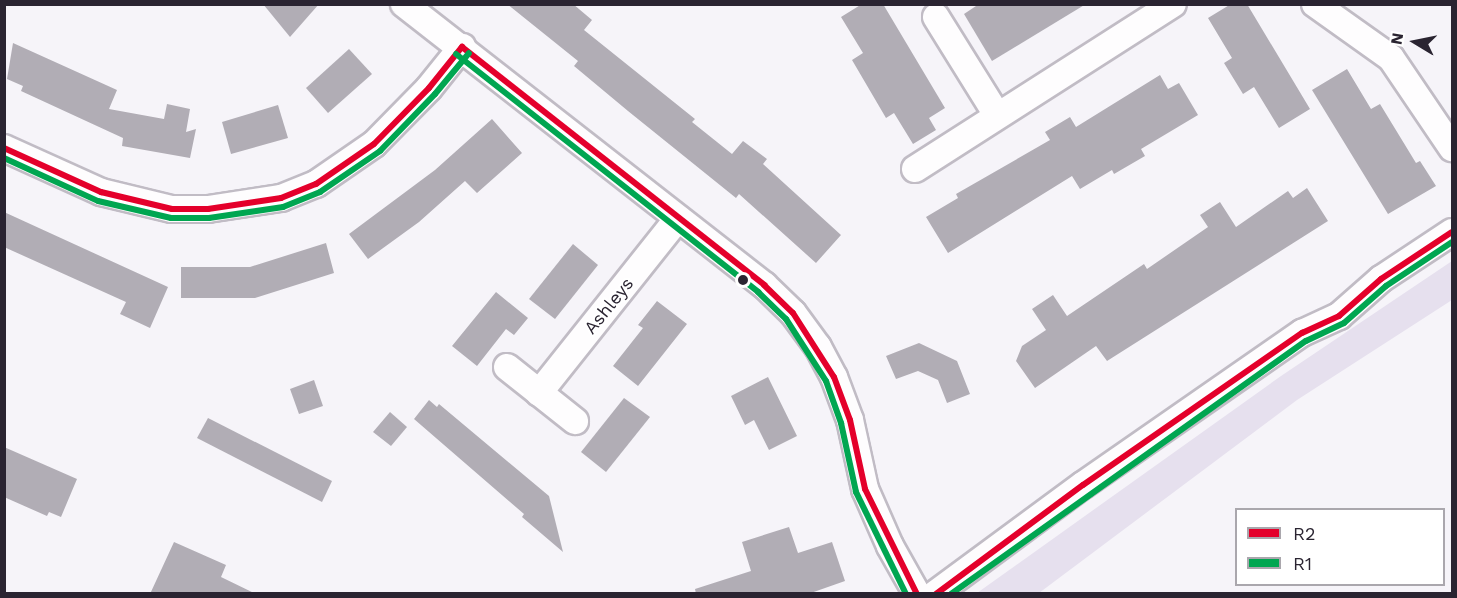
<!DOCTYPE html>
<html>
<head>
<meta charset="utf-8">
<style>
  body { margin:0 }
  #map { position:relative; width:1457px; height:598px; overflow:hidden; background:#f6f4f9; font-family:"Work Sans",sans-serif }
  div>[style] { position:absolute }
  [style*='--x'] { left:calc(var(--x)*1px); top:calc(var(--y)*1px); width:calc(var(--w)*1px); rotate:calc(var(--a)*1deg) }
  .green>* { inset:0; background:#e6e0ee }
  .building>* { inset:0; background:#b1adb5 }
  .roads { filter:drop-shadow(2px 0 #c1bcc5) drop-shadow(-2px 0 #c1bcc5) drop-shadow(0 2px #c1bcc5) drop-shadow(0 -2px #c1bcc5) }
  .minor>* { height:26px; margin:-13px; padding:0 13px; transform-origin:13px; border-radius:13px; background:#fefdfe }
  .bus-1>* { height:6px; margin:-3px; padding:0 3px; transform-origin:3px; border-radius:3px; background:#e4002b }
  .bus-2>* { height:6px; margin:-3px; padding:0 3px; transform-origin:3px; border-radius:3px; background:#00a651 }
  .dots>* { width:16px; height:16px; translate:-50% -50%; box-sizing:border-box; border:3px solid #fff; border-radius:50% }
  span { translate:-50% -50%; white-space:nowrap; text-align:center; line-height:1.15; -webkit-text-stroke:4.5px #fff; paint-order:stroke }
  .street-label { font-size:18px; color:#2a2431 }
  .frame { position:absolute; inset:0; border:6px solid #2a2431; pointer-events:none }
  .legend { position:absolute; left:1235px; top:508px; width:210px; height:78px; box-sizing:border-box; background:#fff; border:2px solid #aaa7ad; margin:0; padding:8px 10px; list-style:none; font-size:18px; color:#2a2431 }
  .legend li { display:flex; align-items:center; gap:12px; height:30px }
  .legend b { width:30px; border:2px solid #aaa7ad }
  .north { position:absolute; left:1385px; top:12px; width:60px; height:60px; -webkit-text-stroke:4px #fff; paint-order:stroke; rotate:280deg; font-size:16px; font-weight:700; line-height:24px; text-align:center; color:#2a2431 }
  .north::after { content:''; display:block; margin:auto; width:21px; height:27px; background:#2a2431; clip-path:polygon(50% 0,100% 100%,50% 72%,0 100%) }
</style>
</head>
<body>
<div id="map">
  <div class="green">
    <div style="clip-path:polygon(1452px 261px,1452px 300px,1297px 400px,1039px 593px,977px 593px,1281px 376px)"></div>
  </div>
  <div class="building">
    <div style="clip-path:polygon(263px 4px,319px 4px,290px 37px)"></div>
    <div style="clip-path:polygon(507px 4px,573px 4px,592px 20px,584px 30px,695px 119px,692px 122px,732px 154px,743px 141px,767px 159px,763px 164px,841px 235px,816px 263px,739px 194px,736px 198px,628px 111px,574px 66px,578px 61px)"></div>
    <div style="clip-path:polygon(862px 4px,883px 4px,945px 108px,929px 118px,936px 130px,913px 144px,894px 113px,886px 118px,852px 60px,863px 53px,841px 17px)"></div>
    <div style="clip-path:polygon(979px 4px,1086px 4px,992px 61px,964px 14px)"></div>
    <div style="clip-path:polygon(1231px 4px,1247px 4px,1310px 109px,1279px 128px,1254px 87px,1243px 94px,1224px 63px,1232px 58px,1208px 18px)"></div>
    <div style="clip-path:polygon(13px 43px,117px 90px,109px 109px,164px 119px,167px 104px,190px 109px,186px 132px,196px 129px,190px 158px,122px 146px,123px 138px,21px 91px,23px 86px,7px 79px)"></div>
    <div style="clip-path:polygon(349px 49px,372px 74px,328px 113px,306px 88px)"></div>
    <div style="clip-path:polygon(1347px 69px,1371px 109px,1380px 104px,1416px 163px,1420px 161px,1436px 186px,1388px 214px,1312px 90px)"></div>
    <div style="clip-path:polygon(1160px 75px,1168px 89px,1179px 83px,1198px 115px,1141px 149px,1145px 156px,1114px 174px,1112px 170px,1080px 189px,1072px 176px,948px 253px,926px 217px,958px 198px,956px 194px,1050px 140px,1045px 132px,1070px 117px,1076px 127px)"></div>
    <div style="clip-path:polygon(278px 105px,288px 138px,231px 154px,222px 122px)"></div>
    <div style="clip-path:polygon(492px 119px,522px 153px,477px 193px,465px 181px,419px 222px,368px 259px,349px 234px,435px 170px)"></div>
    <div style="clip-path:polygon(1307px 188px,1328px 221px,1107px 361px,1096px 346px,1035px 388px,1016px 361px,1022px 346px,1046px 330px,1032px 309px,1053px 295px,1067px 316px,1144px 264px,1147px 269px,1208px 227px,1200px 215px,1220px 202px,1236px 227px,1288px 191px,1293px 198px)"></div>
    <div style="clip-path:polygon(4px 212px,168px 287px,150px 328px,120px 314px,126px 302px,4px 247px)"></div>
    <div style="clip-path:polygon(326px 243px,334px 273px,255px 298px,181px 298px,181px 267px,250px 267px)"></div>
    <div style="clip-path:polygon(573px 244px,598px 265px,555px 319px,529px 299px)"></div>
    <div style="clip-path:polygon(496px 292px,528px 318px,514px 335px,506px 329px,477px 366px,452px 346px)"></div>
    <div style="clip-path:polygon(657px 301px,687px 324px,638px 386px,613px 366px,643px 328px,638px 325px)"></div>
    <div style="clip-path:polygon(919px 343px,957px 361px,970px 394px,947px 403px,938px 380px,918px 371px,896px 379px,886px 356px)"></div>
    <div style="clip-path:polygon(768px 377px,797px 436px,769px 450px,754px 420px,745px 425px,731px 396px)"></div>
    <div style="clip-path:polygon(314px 380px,323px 406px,299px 414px,290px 389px)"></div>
    <div style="clip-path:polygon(624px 398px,650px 417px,606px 472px,581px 452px)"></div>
    <div style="clip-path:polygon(429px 400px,437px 407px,439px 404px,549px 496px,563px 552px,522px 517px,524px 514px,414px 419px)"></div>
    <div style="clip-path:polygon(390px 412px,407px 427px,391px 446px,373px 432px)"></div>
    <div style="clip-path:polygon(208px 418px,332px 481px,322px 502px,197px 438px)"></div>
    <div style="clip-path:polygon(4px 447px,77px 479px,61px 517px,49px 512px,47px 516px,4px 497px)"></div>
    <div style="clip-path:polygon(789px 527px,798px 553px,832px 542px,845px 581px,808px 594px,696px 594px,695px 589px,751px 571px,742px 542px)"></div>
    <div style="clip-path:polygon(174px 542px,226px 565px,221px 577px,256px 594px,150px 594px)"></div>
  </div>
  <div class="roads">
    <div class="minor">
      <div style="--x:404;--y:4;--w:457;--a:38"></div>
      <div style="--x:764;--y:285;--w:40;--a:44"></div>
      <div style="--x:793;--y:313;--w:42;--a:53.7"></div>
      <div style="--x:818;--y:347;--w:34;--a:62"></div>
      <div style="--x:834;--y:377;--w:46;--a:69.6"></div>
      <div style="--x:850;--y:420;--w:71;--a:77.7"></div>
      <div style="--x:865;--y:489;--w:62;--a:66.3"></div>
      <div style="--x:890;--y:546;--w:55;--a:60.6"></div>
      <div style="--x:1315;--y:4;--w:93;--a:35.4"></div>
      <div style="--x:1391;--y:58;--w:109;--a:55.9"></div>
      <div style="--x:936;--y:17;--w:115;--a:58.1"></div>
      <div style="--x:4;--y:148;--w:107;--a:24.4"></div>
      <div style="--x:101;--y:192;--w:73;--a:13.5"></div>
      <div style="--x:172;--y:209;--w:36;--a:0"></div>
      <div style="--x:208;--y:209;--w:74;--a:-8.6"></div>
      <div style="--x:281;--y:198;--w:38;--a:-22"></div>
      <div style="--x:316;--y:184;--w:70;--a:-34.6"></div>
      <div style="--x:374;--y:144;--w:78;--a:-45.5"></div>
      <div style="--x:429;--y:88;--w:53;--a:-51.2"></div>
      <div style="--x:915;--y:169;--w:306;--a:-32.6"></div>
      <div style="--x:507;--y:367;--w:87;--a:38.5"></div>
      <div style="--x:539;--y:393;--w:223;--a:-51.5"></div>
      <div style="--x:935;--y:594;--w:184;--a:-36.4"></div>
      <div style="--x:1083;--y:485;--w:267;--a:-34.8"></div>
      <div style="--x:1302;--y:333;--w:41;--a:-24.7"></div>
      <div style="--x:1339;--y:316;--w:56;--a:-41.4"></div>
      <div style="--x:1381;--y:279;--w:85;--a:-33.5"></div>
    </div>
  </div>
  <div class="bus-1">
    <div style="--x:462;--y:47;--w:385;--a:38.2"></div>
    <div style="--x:764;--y:285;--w:40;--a:44"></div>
    <div style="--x:793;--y:313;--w:76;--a:57.4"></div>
    <div style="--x:834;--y:377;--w:46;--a:69.6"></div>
    <div style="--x:850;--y:420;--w:71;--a:77.7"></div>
    <div style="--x:865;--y:489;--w:117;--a:63.7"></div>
    <div style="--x:4;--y:148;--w:107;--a:24.4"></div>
    <div style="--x:101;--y:192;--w:73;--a:13.5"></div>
    <div style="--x:172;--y:209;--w:36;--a:0"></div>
    <div style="--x:208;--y:209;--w:74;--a:-8.6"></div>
    <div style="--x:281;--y:198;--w:38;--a:-22"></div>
    <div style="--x:316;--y:184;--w:70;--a:-34.6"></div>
    <div style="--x:374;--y:144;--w:78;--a:-45.5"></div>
    <div style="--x:429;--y:88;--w:53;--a:-51.2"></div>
    <div style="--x:936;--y:594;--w:183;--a:-36.6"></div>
    <div style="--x:1083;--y:485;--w:267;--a:-34.8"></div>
    <div style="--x:1302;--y:333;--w:41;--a:-24.7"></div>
    <div style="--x:1339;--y:316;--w:56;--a:-41.4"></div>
    <div style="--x:1381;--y:279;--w:85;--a:-33.5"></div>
  </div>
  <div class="bus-2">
    <div style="--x:456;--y:54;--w:385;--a:38.2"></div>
    <div style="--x:758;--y:292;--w:39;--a:44"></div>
    <div style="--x:786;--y:319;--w:74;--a:57.2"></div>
    <div style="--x:826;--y:381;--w:45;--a:70.3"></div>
    <div style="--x:841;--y:423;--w:71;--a:77.7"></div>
    <div style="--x:856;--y:492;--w:114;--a:63.9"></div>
    <div style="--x:4;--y:158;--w:103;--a:24.6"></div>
    <div style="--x:98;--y:201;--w:75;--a:13.1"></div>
    <div style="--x:171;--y:218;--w:38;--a:0"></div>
    <div style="--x:209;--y:218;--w:75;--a:-8.5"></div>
    <div style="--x:283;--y:207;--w:40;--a:-22"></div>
    <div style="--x:320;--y:192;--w:73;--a:-34.3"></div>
    <div style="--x:380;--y:151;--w:79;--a:-46"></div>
    <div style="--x:435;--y:94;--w:53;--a:-50.3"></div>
    <div style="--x:951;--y:594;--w:436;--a:-35.5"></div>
    <div style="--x:1306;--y:341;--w:42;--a:-25.3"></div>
    <div style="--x:1344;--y:323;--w:56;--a:-41.4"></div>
    <div style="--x:1386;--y:286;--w:79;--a:-33.7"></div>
  </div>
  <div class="dots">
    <div style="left:743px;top:280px;background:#2a2431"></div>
  </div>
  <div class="street-label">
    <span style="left:609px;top:306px;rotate:-51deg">Ashleys</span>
  </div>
  <div class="frame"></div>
  <ul class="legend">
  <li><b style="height:8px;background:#e4002b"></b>R2</li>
  <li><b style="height:8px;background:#00a651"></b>R1</li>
  </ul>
  <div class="north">N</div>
</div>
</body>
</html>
